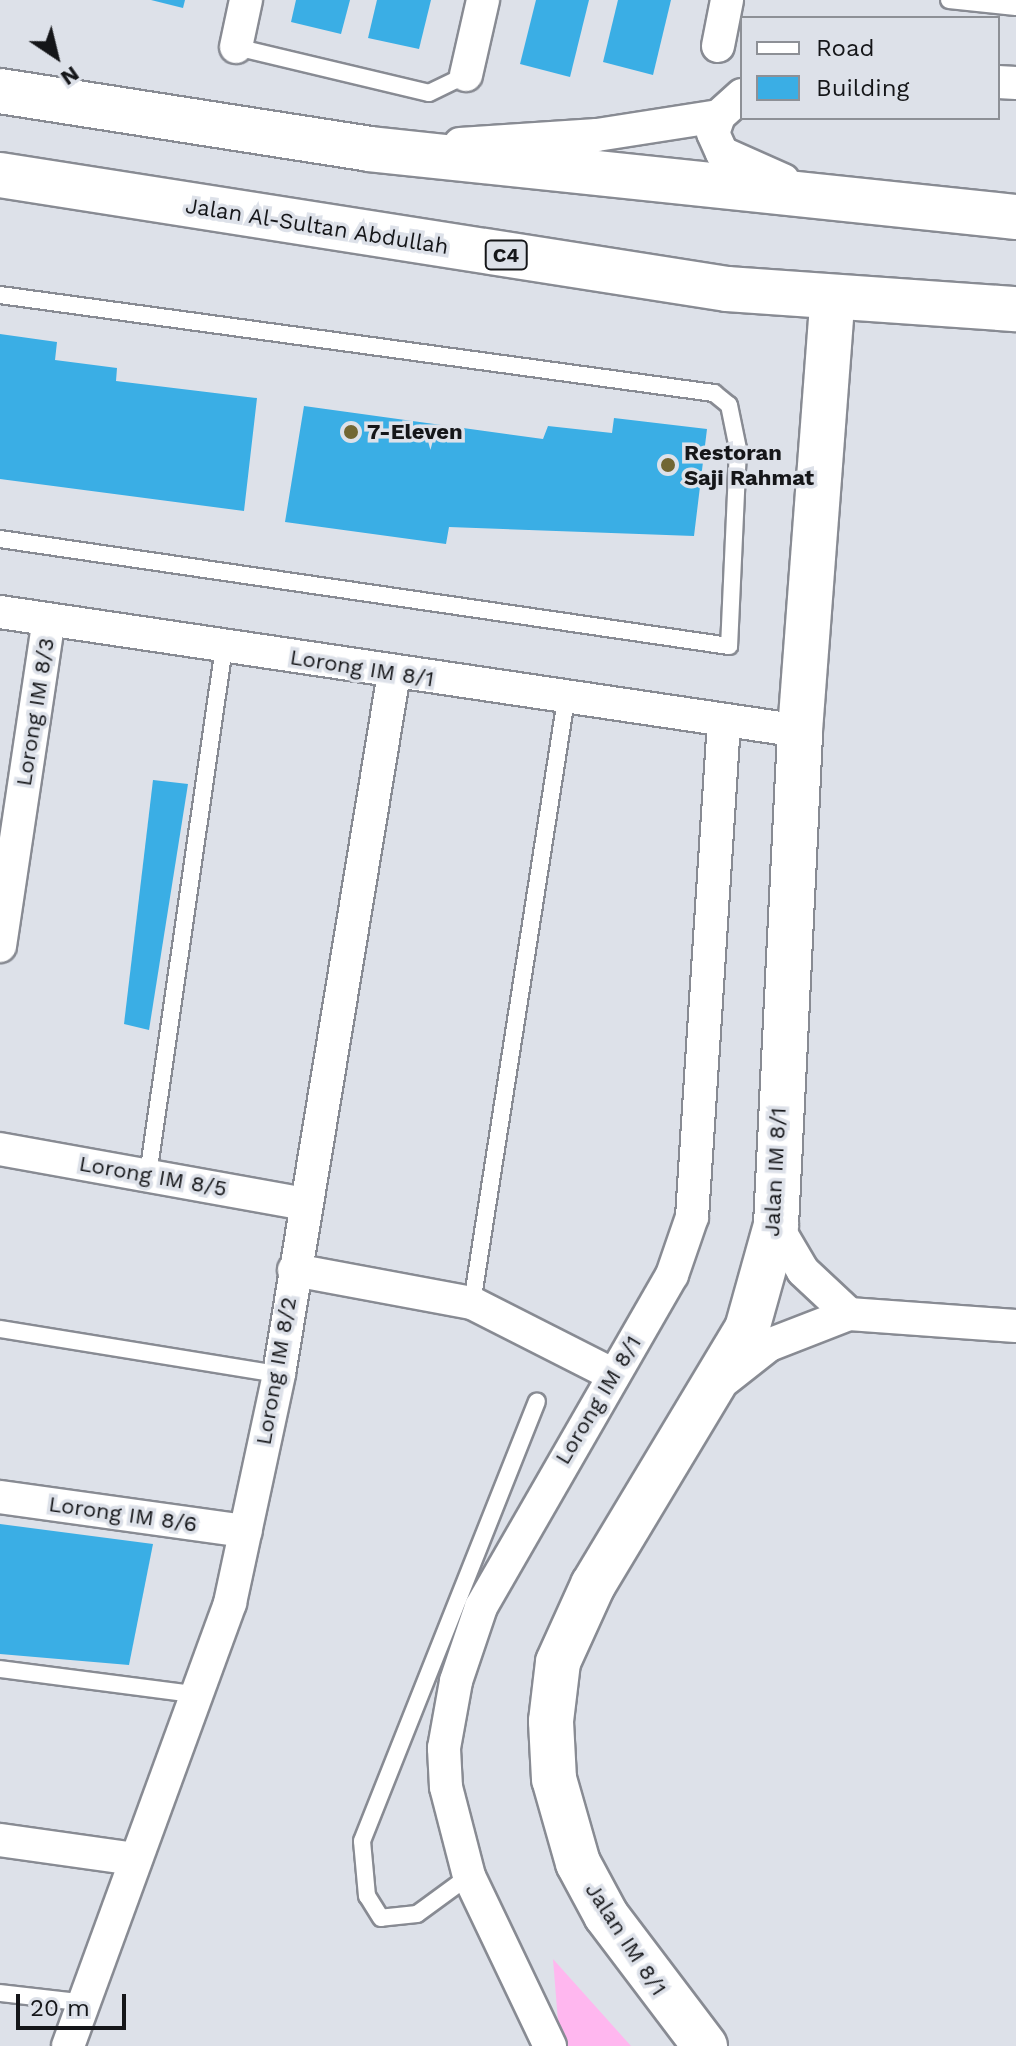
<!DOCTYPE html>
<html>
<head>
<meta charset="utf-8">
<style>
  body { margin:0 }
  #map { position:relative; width:1016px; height:2046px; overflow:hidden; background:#dde1e9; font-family:"Work Sans",sans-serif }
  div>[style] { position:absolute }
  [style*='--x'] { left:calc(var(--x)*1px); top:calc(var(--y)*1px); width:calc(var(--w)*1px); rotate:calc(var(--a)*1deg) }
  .green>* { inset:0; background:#ffb7ef }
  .building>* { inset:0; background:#3aaee5 }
  .roads { filter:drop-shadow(2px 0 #888b93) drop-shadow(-2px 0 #888b93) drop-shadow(0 2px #888b93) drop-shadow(0 -2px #888b93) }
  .lane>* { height:16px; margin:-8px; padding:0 8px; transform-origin:8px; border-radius:8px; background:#fff }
  .street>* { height:32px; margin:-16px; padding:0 16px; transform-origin:16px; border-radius:16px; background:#fff }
  .secondary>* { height:44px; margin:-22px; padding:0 22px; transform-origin:22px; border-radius:22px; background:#fff }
  .primary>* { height:44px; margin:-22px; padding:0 22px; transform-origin:22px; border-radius:22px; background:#fff }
  .dots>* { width:22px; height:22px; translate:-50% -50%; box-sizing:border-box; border:4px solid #dde1e9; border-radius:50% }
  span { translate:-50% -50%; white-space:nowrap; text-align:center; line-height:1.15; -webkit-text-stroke:7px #dde1e9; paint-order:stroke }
  .shield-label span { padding:2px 6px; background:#dde1e9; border:2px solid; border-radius:6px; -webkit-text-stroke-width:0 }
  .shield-label { font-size:20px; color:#151619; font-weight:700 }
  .street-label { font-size:22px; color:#151619 }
  .poi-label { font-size:22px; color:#151619; font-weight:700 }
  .left { translate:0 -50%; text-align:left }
  .legend { position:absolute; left:740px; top:16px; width:260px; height:104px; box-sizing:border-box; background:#dde1e9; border:2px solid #8d9096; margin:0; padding:10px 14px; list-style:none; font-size:24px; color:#151619 }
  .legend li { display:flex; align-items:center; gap:16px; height:40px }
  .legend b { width:40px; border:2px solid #8d9096 }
  .north { position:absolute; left:16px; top:16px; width:80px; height:80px; -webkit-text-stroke:6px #dde1e9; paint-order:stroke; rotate:145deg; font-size:22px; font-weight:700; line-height:32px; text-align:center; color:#151619 }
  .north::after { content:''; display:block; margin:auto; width:28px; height:36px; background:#151619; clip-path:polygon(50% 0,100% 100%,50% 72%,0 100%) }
  .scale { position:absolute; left:16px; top:1994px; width:110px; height:36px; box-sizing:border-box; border:4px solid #151619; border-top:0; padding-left:10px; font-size:24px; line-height:28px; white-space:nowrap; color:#151619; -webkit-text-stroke:6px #dde1e9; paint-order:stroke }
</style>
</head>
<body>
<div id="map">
  <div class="green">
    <div style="clip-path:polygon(553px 1959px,631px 2046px,560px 2046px)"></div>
  </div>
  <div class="building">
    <div style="clip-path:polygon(151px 0,185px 0,183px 8px)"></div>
    <div style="clip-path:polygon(296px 0,350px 0,341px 34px,291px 22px)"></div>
    <div style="clip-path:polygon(377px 0,431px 0,419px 49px,368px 38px)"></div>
    <div style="clip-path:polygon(536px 0,589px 0,570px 77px,520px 64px)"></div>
    <div style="clip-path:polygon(618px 0,671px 0,653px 75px,603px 62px)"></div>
    <div style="clip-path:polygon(0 334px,57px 342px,55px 360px,117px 368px,116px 381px,257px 398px,244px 511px,0 479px)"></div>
    <div style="clip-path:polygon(304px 406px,543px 439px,548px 426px,612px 433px,614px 418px,707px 429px,694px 536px,449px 527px,446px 544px,285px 522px)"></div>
    <div style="clip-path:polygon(153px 780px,188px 784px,149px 1030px,124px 1024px)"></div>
    <div style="clip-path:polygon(0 1524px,153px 1544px,129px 1665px,0 1654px)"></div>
  </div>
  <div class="roads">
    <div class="lane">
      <div style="--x:949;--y:0;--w:67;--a:6"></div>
      <div style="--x:236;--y:47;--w:198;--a:13.4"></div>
      <div style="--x:429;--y:93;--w:41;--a:-25.9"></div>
      <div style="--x:0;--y:295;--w:721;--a:7.82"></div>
      <div style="--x:714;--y:393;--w:19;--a:39"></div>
      <div style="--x:729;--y:405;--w:45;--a:78.4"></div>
      <div style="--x:738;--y:449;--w:197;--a:92.6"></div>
      <div style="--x:729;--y:646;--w:737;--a:-171.65"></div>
      <div style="--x:148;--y:1175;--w:533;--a:-81.81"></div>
      <div style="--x:472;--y:1303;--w:611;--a:-81.15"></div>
      <div style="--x:0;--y:1329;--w:283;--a:9.2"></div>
      <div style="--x:0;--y:1669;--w:202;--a:7.4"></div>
      <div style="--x:469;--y:1876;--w:64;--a:143.8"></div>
      <div style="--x:417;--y:1914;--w:36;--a:174"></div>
      <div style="--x:381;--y:1918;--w:26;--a:-122"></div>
      <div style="--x:367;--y:1896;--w:55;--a:-95.2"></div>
      <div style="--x:362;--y:1841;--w:473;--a:-68.3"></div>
      <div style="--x:0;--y:1993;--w:88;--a:6.6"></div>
    </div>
    <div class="street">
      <div style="--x:718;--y:46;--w:47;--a:-78.9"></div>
      <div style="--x:236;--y:47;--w:48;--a:-78"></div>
      <div style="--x:466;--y:75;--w:77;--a:-77.2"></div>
      <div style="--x:998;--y:82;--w:18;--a:3"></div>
      <div style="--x:742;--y:95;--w:31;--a:138"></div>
      <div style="--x:719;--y:116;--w:18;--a:109"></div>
      <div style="--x:713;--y:133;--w:22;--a:66"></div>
      <div style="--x:722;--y:153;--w:67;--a:23.9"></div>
      <div style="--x:460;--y:144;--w:137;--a:-3.8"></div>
      <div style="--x:597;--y:135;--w:123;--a:-8.9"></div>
      <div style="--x:0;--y:612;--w:809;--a:8.46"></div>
      <div style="--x:0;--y:946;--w:330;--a:-81.5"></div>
      <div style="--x:0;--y:1149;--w:311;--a:10.2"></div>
      <div style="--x:776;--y:1225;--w:53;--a:59.6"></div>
      <div style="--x:803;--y:1271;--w:63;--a:43.1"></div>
      <div style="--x:294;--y:1270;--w:181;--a:10.5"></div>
      <div style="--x:472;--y:1303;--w:159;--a:26.9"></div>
      <div style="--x:726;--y:1379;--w:55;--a:-38.3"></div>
      <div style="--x:769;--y:1345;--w:86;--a:-21.2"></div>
      <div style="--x:849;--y:1314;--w:167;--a:4.1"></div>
      <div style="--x:0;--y:1497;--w:248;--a:7.9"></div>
      <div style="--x:0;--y:1840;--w:137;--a:8"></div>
      <div style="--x:68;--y:2046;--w:472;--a:-69.9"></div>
      <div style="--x:230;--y:1603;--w:234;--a:-77.9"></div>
      <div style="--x:279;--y:1374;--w:710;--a:-80.68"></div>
      <div style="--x:550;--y:2046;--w:188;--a:-115.5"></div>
      <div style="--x:469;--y:1876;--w:92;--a:-104.5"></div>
      <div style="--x:446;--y:1787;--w:39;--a:-93"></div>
      <div style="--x:444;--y:1748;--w:68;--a:-79.8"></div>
      <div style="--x:456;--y:1681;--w:78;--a:-71.3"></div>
      <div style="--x:481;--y:1607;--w:383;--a:-60.1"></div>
      <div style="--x:672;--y:1275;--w:61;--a:-71"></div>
      <div style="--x:692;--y:1217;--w:496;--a:-86.3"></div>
    </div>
    <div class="secondary">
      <div style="--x:705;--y:2046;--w:164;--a:-127.1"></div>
      <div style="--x:606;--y:1915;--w:59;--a:-118.3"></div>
      <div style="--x:578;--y:1863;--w:87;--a:-105.9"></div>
      <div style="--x:554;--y:1779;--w:58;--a:-93"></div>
      <div style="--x:551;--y:1721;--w:59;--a:-83.2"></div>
      <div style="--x:558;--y:1662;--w:85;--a:-65.6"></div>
      <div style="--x:593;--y:1585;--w:299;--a:-59"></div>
      <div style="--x:747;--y:1329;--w:108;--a:-74.4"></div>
      <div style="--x:776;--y:1225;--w:495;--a:-87.2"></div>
      <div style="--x:800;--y:731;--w:435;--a:-85.7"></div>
    </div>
    <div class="primary">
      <div style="--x:0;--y:91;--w:374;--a:8.9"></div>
      <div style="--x:369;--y:149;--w:651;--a:6"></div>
      <div style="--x:0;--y:175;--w:736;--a:8.91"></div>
      <div style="--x:727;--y:289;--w:290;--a:4"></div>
    </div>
  </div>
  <div class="dots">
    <div style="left:351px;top:432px;background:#716734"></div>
    <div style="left:668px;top:465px;background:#716734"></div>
  </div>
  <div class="shield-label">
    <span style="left:506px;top:255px">C4</span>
  </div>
  <div class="street-label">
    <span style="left:317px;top:226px;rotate:9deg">Jalan Al-Sultan Abdullah</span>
    <span style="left:362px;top:668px;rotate:9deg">Lorong IM 8/1</span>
    <span style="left:35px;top:712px;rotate:-81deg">Lorong IM 8/3</span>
    <span style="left:775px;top:1172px;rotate:-87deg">Jalan IM 8/1</span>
    <span style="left:153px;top:1176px;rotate:10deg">Lorong IM 8/5</span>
    <span style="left:276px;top:1371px;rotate:-80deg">Lorong IM 8/2</span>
    <span style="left:598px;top:1400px;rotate:-59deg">Lorong IM 8/1</span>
    <span style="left:123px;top:1514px;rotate:8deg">Lorong IM 8/6</span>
    <span style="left:626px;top:1939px;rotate:57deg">Jalan IM 8/1</span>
  </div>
  <div class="poi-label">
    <span class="left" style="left:367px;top:432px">7-Eleven</span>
    <span class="left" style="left:684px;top:465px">Restoran<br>Saji Rahmat</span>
  </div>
  <ul class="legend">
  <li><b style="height:10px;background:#fff"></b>Road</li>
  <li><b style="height:22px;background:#3aaee5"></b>Building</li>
  </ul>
  <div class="north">N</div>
  <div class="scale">20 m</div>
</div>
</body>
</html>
